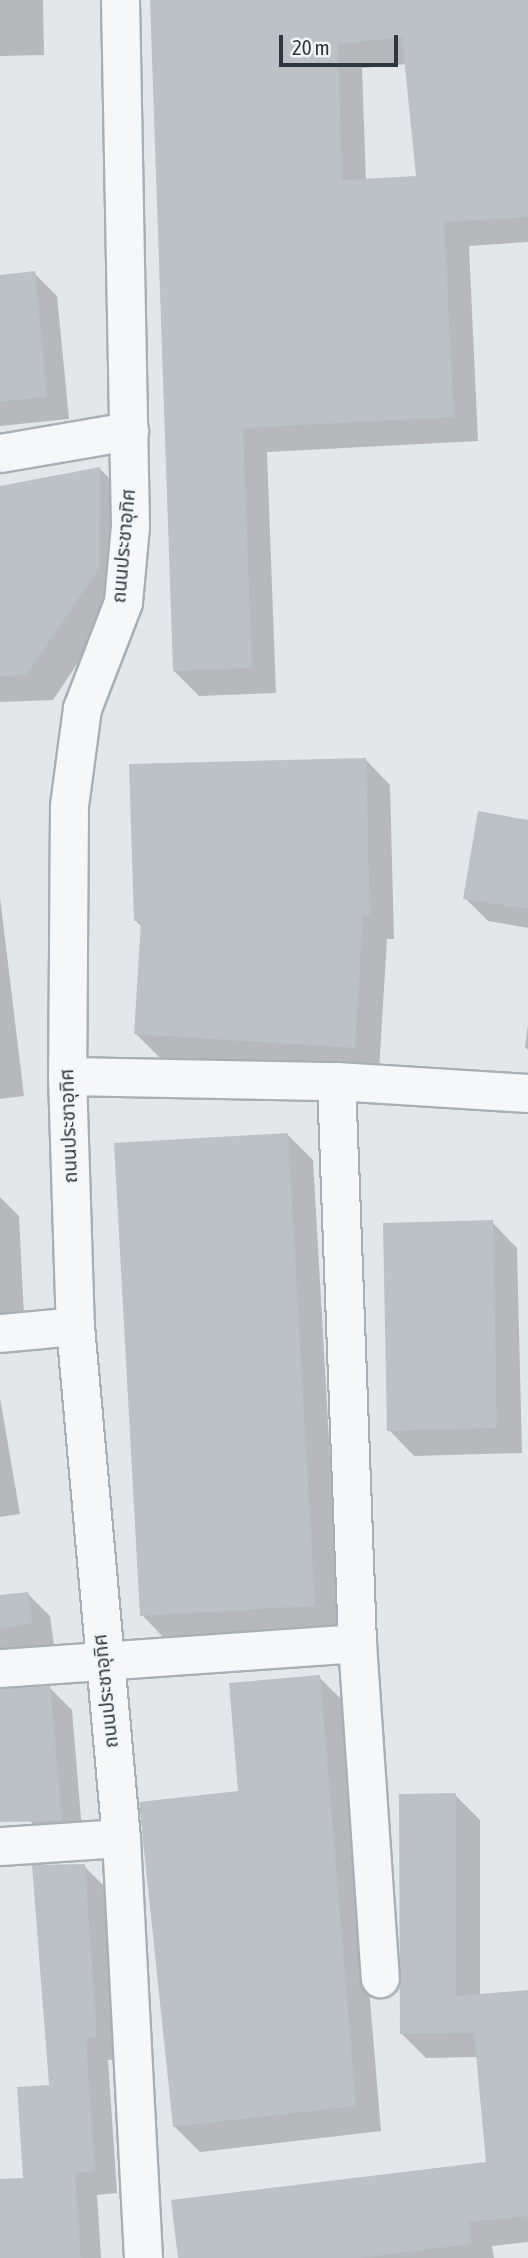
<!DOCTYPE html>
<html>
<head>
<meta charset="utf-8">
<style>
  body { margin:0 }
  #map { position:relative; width:528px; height:2258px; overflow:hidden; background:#e4e7ea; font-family:"Asap Condensed","Noto Sans Thai",sans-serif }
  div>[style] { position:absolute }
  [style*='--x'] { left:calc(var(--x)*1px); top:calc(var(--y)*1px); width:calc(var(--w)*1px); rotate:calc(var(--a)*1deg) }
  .shadow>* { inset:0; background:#0003 }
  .building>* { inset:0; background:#bbc1c6 }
  .roads { filter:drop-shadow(2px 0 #a9afb4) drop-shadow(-2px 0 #a9afb4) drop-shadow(0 2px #a9afb4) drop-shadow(0 -2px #a9afb4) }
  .street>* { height:37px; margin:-18.5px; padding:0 18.5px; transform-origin:18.5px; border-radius:18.5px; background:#f6f7f9 }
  span { translate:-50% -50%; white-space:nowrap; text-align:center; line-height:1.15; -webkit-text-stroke:5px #f3f5f7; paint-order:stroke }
  .street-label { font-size:19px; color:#2d3740 }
  .scale { position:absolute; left:279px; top:35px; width:119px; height:32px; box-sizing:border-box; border:4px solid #2d3740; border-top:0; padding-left:9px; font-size:21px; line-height:24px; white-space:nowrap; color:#2d3740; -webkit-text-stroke:5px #f3f5f7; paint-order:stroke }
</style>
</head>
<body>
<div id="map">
  <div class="shadow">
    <div style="clip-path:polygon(0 0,43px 0,44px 55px,0 56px)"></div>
    <div style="clip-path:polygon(evenodd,151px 0,528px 0,528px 242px,469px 246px,478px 441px,267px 452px,276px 693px,199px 696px,174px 671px,151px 0,407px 64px,418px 178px,366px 181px,362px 68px,407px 64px)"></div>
    <div style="clip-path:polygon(34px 273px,57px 296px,69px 419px,0 426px,0 277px)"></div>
    <div style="clip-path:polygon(100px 469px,125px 494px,124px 594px,53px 700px,0 702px,0 488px)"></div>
    <div style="clip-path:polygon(366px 760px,390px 785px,394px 939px,387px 939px,379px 1072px,160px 1058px,136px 1034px,143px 928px,135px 920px)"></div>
    <div style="clip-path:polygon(528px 821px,528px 928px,488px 921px,465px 898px)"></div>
    <div style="clip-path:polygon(0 897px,24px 1096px,0 1099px)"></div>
    <div style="clip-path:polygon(528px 1025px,528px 1050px,525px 1047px)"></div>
    <div style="clip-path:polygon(288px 1135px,313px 1160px,340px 1631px,167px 1641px,142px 1615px)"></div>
    <div style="clip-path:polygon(0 1197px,19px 1216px,24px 1316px,0 1317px)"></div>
    <div style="clip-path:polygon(492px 1222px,517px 1248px,522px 1453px,414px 1456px,389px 1430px)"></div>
    <div style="clip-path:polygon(0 1398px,20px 1514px,0 1517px)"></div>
    <div style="clip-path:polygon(27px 1593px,50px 1616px,54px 1645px,0 1653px,0 1597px)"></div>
    <div style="clip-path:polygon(319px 1677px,345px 1703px,381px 2131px,200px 2152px,174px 2126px)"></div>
    <div style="clip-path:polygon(49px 1687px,72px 1710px,83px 1843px,54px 1845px,31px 1822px,28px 1785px,0 1786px,0 1690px)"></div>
    <div style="clip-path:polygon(455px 1795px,480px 1820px,480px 1996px,528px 1991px,528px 2242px,492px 2246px,494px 2258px,179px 2258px,488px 2163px,478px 2057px,426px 2058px,401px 2033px)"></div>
    <div style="clip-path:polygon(84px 1866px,107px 1889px,119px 2059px,108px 2060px,117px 2193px,97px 2195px,101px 2258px,0 2258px,0 2181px,25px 2179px,50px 2086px)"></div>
  </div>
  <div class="building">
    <div style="clip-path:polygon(evenodd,150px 0,528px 0,528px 217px,444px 222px,454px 417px,243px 428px,252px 668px,173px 671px,150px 0,402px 37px,416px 176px,342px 180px,338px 44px,402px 37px)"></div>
    <div style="clip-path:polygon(35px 271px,47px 397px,0 402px,0 275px)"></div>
    <div style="clip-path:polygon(100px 467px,99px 568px,27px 675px,0 676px,0 486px)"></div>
    <div style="clip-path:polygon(366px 758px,370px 915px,363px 915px,355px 1048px,134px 1034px,141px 921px,134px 921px,129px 764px)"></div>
    <div style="clip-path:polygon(478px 811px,528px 820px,528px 909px,463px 899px)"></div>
    <div style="clip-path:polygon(288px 1133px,315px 1606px,140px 1616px,114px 1143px)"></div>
    <div style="clip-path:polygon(493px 1220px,497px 1428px,387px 1431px,383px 1223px)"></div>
    <div style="clip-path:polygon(28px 1592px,32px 1623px,0 1628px,0 1595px)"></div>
    <div style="clip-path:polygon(320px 1675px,356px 2106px,173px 2127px,139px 1802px,238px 1791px,229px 1683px)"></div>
    <div style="clip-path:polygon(50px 1686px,62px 1821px,0 1822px,0 1689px)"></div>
    <div style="clip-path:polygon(456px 1793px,456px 1996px,528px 1990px,528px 2216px,469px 2222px,471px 2244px,359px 2258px,178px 2258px,171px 2200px,486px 2162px,474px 2033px,400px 2034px,399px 1794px)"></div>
    <div style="clip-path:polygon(85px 1864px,97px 2037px,86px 2038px,95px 2171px,75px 2173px,81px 2258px,0 2258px,0 2179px,23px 2178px,17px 2087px,49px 2085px,32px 1865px)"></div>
  </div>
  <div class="roads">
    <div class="street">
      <div style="--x:120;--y:0;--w:526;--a:88.91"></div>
      <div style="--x:130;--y:526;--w:76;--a:95.3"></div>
      <div style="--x:123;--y:602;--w:114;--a:111.1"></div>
      <div style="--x:82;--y:708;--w:99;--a:97.6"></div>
      <div style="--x:69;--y:806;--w:270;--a:90.4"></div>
      <div style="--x:67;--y:1076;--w:250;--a:88.2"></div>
      <div style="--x:75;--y:1326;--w:514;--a:84.87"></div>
      <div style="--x:121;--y:1838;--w:421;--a:87"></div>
      <div style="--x:0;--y:453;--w:131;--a:-9.7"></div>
      <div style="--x:67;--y:1076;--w:269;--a:1.1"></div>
      <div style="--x:336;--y:1081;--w:192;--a:3.6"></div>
      <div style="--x:336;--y:1081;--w:562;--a:87.86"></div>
      <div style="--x:357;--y:1643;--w:336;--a:86.1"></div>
      <div style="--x:0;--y:1333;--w:75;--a:-5.3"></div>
      <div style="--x:0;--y:1668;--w:358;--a:-4"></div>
      <div style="--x:0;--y:1846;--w:121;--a:-3.8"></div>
    </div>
  </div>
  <div class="street-label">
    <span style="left:124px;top:546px;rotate:-85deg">ถนนประชาอุทิศ</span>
    <span style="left:69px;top:1126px;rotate:-92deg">ถนนประชาอุทิศ</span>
    <span style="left:106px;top:1691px;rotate:-96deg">ถนนประชาอุทิศ</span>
  </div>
  <div class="scale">20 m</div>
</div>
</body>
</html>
